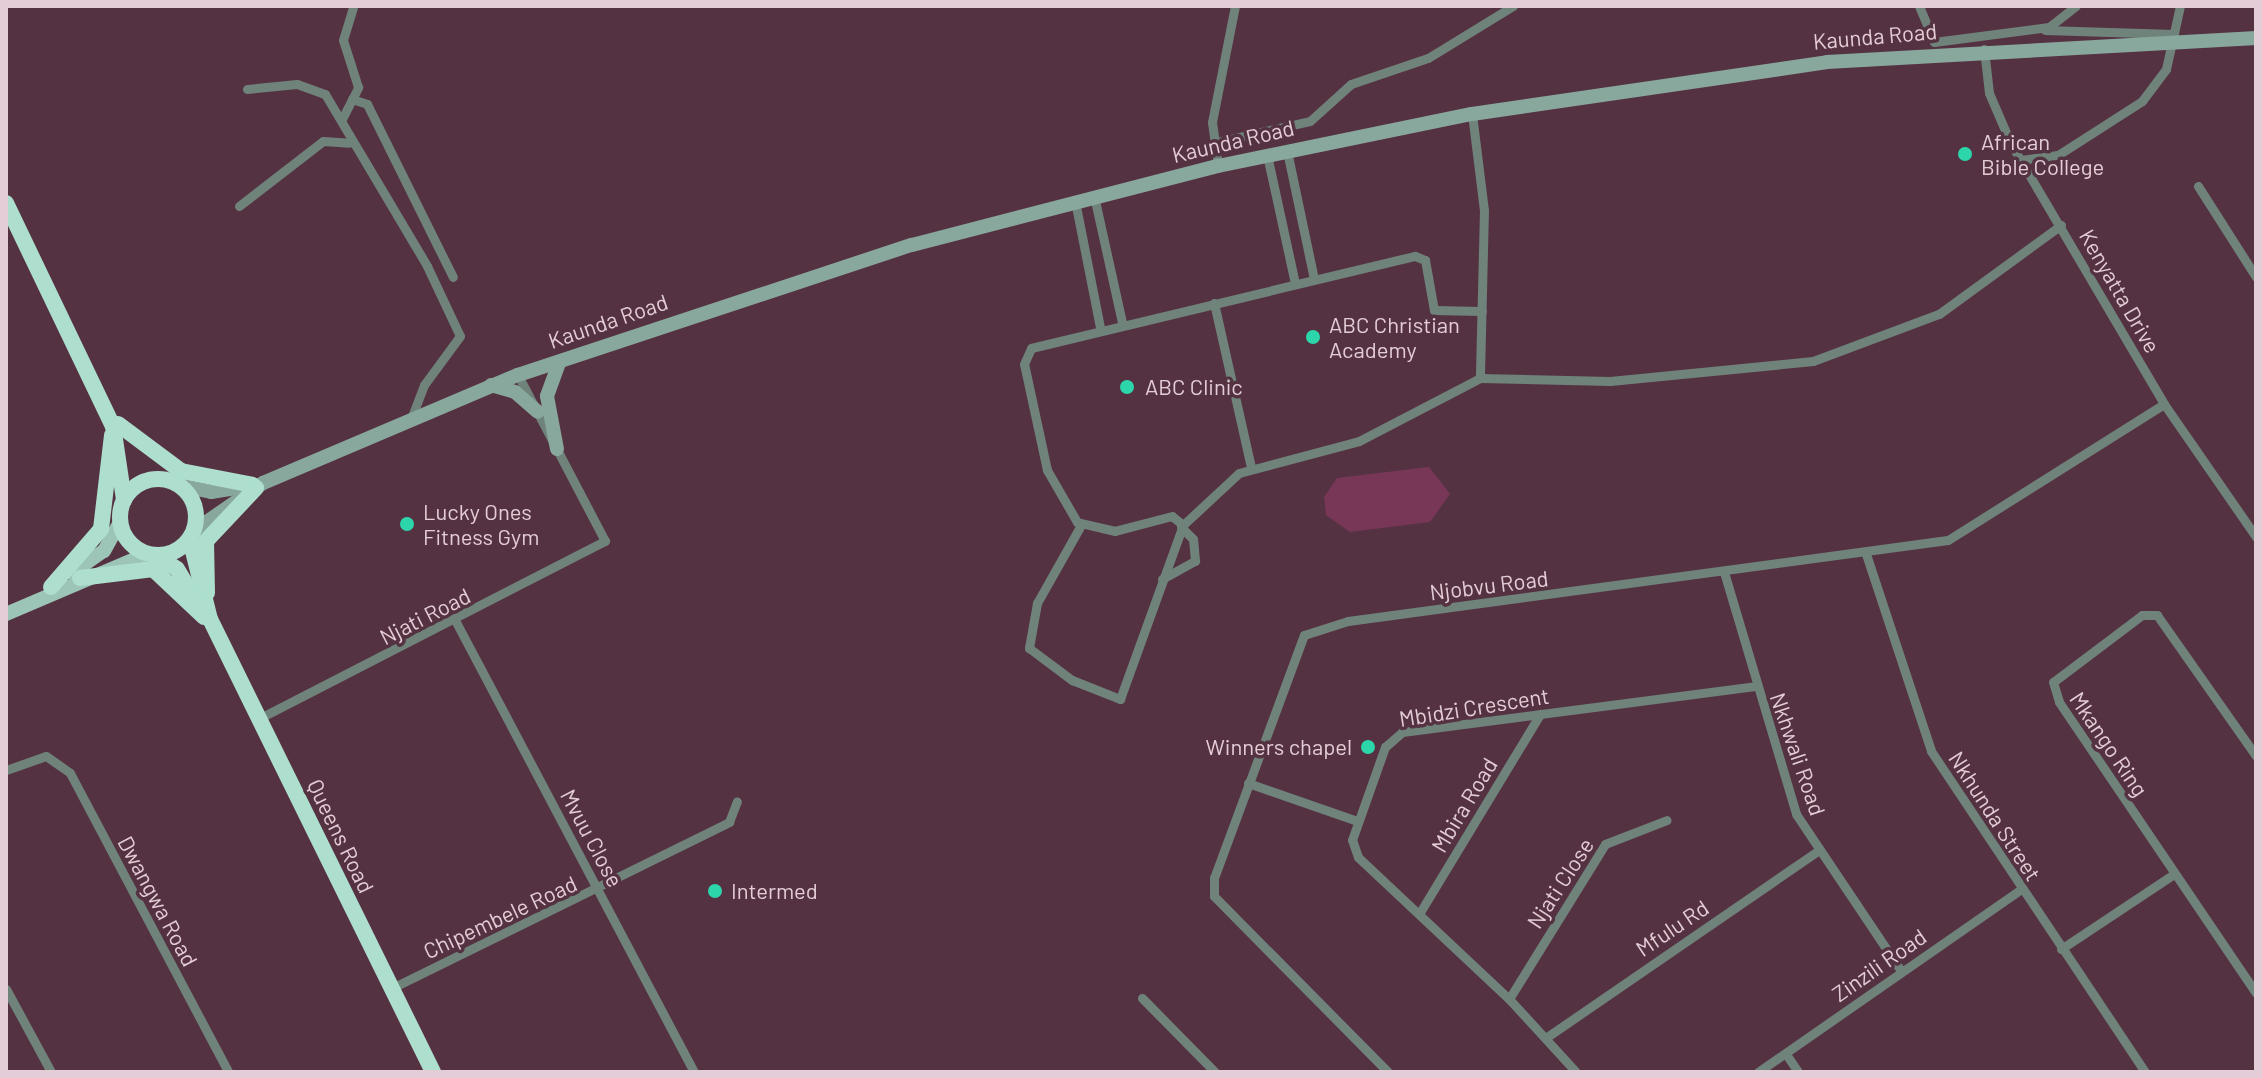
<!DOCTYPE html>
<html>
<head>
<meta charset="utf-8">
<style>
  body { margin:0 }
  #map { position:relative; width:2262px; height:1078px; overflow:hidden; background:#553242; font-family:Barlow,sans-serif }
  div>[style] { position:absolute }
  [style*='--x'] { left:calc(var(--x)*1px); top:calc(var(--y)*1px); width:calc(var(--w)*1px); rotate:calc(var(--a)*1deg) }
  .green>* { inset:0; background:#793758 }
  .street>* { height:9px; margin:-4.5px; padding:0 4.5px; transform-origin:4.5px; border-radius:4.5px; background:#6f837b }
  .secondary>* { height:14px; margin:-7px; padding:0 7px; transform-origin:7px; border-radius:7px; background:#89a89d }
  .primary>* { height:14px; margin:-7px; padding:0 7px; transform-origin:7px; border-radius:7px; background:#9dc5b7 }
  .highway>* { height:16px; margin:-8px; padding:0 8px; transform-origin:8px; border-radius:8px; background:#aedfce }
  .highway>.ring { margin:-8px; padding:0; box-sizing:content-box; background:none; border:16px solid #aedfce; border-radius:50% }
  .dots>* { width:22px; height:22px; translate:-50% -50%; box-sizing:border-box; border:4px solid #553242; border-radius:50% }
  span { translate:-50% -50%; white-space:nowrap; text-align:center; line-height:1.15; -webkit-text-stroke:7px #553242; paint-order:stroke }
  .street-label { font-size:22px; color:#e4cdd7 }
  .poi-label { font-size:22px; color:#e4cdd7 }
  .left { translate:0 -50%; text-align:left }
  .right { translate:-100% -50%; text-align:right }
  .frame { position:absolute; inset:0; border:8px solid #e4cdd7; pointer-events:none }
</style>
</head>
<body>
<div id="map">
  <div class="green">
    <div style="clip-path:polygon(1429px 467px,1450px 494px,1430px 522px,1350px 532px,1326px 515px,1324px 497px,1337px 478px)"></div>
  </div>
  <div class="street">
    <div style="--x:1919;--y:6;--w:39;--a:67"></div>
    <div style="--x:1934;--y:42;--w:116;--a:-7.4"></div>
    <div style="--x:2049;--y:27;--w:34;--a:-38"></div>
    <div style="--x:2045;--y:30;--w:129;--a:1.8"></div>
    <div style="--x:1984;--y:49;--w:44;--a:83.5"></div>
    <div style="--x:1989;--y:93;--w:56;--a:66.7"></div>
    <div style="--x:2011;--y:144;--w:302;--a:59.5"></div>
    <div style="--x:2164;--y:404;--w:162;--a:55.3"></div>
    <div style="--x:247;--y:89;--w:50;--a:-5.7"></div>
    <div style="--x:297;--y:84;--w:30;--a:20"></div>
    <div style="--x:325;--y:94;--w:200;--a:59.3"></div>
    <div style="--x:427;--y:266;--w:77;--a:64.8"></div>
    <div style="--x:460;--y:336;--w:61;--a:126.3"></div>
    <div style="--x:424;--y:385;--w:34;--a:111"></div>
    <div style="--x:352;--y:99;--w:16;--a:18"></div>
    <div style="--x:367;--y:104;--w:193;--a:63.6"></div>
    <div style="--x:1472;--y:114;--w:97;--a:82.9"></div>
    <div style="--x:1484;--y:210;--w:168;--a:91.4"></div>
    <div style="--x:342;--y:119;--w:36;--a:-63"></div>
    <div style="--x:358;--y:87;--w:49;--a:-107.7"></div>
    <div style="--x:343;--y:40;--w:34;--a:-73"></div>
    <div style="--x:1213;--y:143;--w:99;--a:-12.8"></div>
    <div style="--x:1310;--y:121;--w:55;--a:-42.1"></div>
    <div style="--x:1351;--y:84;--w:81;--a:-18.7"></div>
    <div style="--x:1428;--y:58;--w:100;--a:-31.5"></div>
    <div style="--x:1287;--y:151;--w:131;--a:78.1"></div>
    <div style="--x:1267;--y:155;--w:131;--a:77.7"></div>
    <div style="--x:2021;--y:160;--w:37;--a:-8"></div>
    <div style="--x:2058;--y:155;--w:100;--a:-32.7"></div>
    <div style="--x:2142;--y:101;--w:40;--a:-53"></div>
    <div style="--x:2166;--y:69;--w:65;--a:-77.5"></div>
    <div style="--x:1218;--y:166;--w:44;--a:-97.8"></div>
    <div style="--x:1212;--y:122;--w:118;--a:-78.8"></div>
    <div style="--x:2198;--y:186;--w:108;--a:57.5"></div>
    <div style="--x:1094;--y:196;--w:129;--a:77.5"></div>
    <div style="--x:1075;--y:201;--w:128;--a:78.8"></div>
    <div style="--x:239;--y:206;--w:106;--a:-37.7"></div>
    <div style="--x:323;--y:141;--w:26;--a:4"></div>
    <div style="--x:1214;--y:303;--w:168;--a:77.3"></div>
    <div style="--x:1081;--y:525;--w:90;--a:119.4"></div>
    <div style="--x:1037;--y:603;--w:46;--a:100.1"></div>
    <div style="--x:1029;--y:648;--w:54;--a:36.7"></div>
    <div style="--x:1072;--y:680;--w:52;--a:21.6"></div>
    <div style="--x:1120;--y:699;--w:185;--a:-70.1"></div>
    <div style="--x:1183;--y:525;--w:76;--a:-42.9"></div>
    <div style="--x:1239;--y:473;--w:124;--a:-14.9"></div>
    <div style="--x:1359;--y:441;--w:136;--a:-27.5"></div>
    <div style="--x:1480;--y:378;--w:130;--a:1.3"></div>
    <div style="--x:1610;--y:381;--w:204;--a:-5.6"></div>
    <div style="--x:1813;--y:361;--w:134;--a:-20.5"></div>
    <div style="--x:1939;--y:314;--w:151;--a:-36.1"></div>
    <div style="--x:1183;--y:525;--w:14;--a:-141"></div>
    <div style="--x:1172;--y:516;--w:59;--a:165.3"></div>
    <div style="--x:1115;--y:531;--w:39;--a:-167"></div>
    <div style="--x:1077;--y:522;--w:60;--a:-120"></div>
    <div style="--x:1047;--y:470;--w:108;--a:-102.2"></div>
    <div style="--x:1024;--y:364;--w:17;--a:-66"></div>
    <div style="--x:1031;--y:348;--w:395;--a:-13.5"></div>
    <div style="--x:1415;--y:256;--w:11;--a:22"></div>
    <div style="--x:1425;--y:260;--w:51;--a:79.8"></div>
    <div style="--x:1434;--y:310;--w:48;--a:1.2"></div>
    <div style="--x:1866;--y:554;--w:207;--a:71.7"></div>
    <div style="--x:1931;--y:751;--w:386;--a:56.3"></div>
    <div style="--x:1724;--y:572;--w:252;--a:73.4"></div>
    <div style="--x:1796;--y:814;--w:189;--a:56.2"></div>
    <div style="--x:1162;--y:579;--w:38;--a:-29"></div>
    <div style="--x:1195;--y:561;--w:22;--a:-95"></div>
    <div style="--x:1193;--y:539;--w:17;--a:-135"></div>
    <div style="--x:456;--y:622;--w:509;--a:62.13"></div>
    <div style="--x:260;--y:718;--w:388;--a:-27.2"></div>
    <div style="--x:605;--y:541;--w:187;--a:-117.7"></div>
    <div style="--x:2256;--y:756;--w:172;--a:-125.1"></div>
    <div style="--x:2157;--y:615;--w:15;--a:180"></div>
    <div style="--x:2142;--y:615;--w:111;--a:143"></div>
    <div style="--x:2053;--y:682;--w:21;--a:73"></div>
    <div style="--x:2059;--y:702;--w:351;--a:55.9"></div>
    <div style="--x:6;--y:770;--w:42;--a:-19.3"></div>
    <div style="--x:46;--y:756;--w:29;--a:35"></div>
    <div style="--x:70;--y:773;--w:338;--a:62.1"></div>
    <div style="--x:1248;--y:783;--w:115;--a:19.2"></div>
    <div style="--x:1419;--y:914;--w:234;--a:-58.8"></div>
    <div style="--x:2061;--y:949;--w:136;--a:-33.6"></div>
    <div style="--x:392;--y:988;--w:376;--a:-26.2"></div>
    <div style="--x:729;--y:822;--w:22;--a:-69"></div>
    <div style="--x:6;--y:989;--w:94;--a:61.5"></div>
    <div style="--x:1142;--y:998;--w:104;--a:45.4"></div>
    <div style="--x:1509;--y:999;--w:182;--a:-58.2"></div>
    <div style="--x:1605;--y:844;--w:66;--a:-21.2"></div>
    <div style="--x:1547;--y:1037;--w:330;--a:-34.5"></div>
    <div style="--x:1786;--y:1054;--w:22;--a:56"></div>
    <div style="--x:1388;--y:1072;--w:247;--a:-134.7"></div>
    <div style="--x:1214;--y:896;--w:18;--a:-90"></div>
    <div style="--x:1214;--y:878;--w:259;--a:-69.7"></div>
    <div style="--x:1304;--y:635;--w:46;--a:-17.7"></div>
    <div style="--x:1348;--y:621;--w:605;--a:-7.69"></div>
    <div style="--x:1948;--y:540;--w:255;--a:-32.2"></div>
    <div style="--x:1576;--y:1072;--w:99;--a:-132.5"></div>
    <div style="--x:1509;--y:999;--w:207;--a:-136.8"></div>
    <div style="--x:1358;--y:857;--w:18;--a:-109"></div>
    <div style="--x:1352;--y:840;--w:99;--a:-70.5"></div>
    <div style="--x:1385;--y:747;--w:23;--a:-41"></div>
    <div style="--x:1402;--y:732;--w:356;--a:-7.4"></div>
    <div style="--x:1758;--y:1072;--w:320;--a:-34.8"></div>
  </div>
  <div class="secondary">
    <div style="--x:491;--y:385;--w:25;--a:16"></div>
    <div style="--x:515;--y:392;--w:30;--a:41"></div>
    <div style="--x:557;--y:449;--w:54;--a:-100.7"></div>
    <div style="--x:547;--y:396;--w:35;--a:-70"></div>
    <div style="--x:181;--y:486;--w:31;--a:11"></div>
    <div style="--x:211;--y:492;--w:36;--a:-9"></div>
    <div style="--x:195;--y:530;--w:83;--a:-34.7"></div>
    <div style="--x:263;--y:483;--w:277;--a:-23"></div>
    <div style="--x:518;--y:375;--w:415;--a:-18.3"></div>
    <div style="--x:912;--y:245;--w:316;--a:-14.5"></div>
    <div style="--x:1218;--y:166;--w:259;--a:-11.6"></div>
    <div style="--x:1472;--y:114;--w:359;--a:-8.3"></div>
    <div style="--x:1827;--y:62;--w:430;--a:-3.2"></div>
  </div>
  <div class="primary">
    <div style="--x:72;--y:573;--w:39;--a:-35"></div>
    <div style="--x:104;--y:551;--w:33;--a:-61"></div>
    <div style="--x:6;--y:614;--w:153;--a:-23.1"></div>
  </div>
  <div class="highway">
    <div style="--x:6;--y:203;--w:247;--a:64.4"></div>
    <div style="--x:113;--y:426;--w:75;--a:81.5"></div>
    <div style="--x:118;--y:424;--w:79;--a:36.7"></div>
    <div style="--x:181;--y:471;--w:73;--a:11"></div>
    <div class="ring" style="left:120px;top:479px;width:60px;height:60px"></div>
    <div style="--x:190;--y:539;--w:82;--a:76"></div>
    <div style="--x:210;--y:619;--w:505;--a:63.79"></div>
    <div style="--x:156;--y:555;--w:25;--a:34"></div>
    <div style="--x:177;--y:569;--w:31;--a:59"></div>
    <div style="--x:80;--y:578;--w:74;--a:-7"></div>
    <div style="--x:153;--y:569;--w:70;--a:43.3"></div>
    <div style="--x:51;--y:587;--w:77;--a:-49.2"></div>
    <div style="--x:101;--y:529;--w:94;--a:-83.3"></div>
    <div style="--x:207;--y:593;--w:52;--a:-91.1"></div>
    <div style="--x:206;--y:541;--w:73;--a:-46.7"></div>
  </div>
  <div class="dots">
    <div style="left:1965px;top:154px;background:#2dd5ab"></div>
    <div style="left:1313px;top:337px;background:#2dd5ab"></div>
    <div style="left:1127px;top:387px;background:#2dd5ab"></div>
    <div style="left:407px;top:524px;background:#2dd5ab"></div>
    <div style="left:1368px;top:747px;background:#2dd5ab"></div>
    <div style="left:715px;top:891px;background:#2dd5ab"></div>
  </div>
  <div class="street-label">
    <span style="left:1875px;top:36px;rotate:-5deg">Kaunda Road</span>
    <span style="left:1233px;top:141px;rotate:-13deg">Kaunda Road</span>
    <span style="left:2120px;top:291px;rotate:60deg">Kenyatta Drive</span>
    <span style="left:608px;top:321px;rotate:-19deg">Kaunda Road</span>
    <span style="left:1489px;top:585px;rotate:-7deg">Njobvu Road</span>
    <span style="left:425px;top:616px;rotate:-27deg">Njati Road</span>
    <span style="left:1474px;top:707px;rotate:-9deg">Mbidzi Crescent</span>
    <span style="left:2109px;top:744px;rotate:56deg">Mkango Ring</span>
    <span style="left:1798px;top:754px;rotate:71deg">Nkhwali Road</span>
    <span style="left:1464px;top:805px;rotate:-59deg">Mbira Road</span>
    <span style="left:1995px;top:816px;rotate:57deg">Nkhunda Street</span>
    <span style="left:341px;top:836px;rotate:64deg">Queens Road</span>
    <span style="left:592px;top:838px;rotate:62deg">Mvuu Close</span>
    <span style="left:1560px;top:883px;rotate:-57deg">Njati Close</span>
    <span style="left:158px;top:901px;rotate:62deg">Dwangwa Road</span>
    <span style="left:500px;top:917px;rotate:-25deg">Chipembele Road</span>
    <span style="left:1672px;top:928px;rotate:-34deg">Mfulu Rd</span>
    <span style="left:1879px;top:965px;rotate:-35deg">Zinzili Road</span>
  </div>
  <div class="poi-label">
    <span class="left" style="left:1981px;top:154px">African<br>Bible College</span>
    <span class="left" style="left:1329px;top:337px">ABC Christian<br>Academy</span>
    <span class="left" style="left:1145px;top:387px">ABC Clinic</span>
    <span class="left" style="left:423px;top:524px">Lucky Ones<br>Fitness Gym</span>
    <span class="right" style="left:1352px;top:747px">Winners chapel</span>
    <span class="left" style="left:731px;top:891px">Intermed</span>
  </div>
  <div class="frame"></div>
</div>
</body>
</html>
